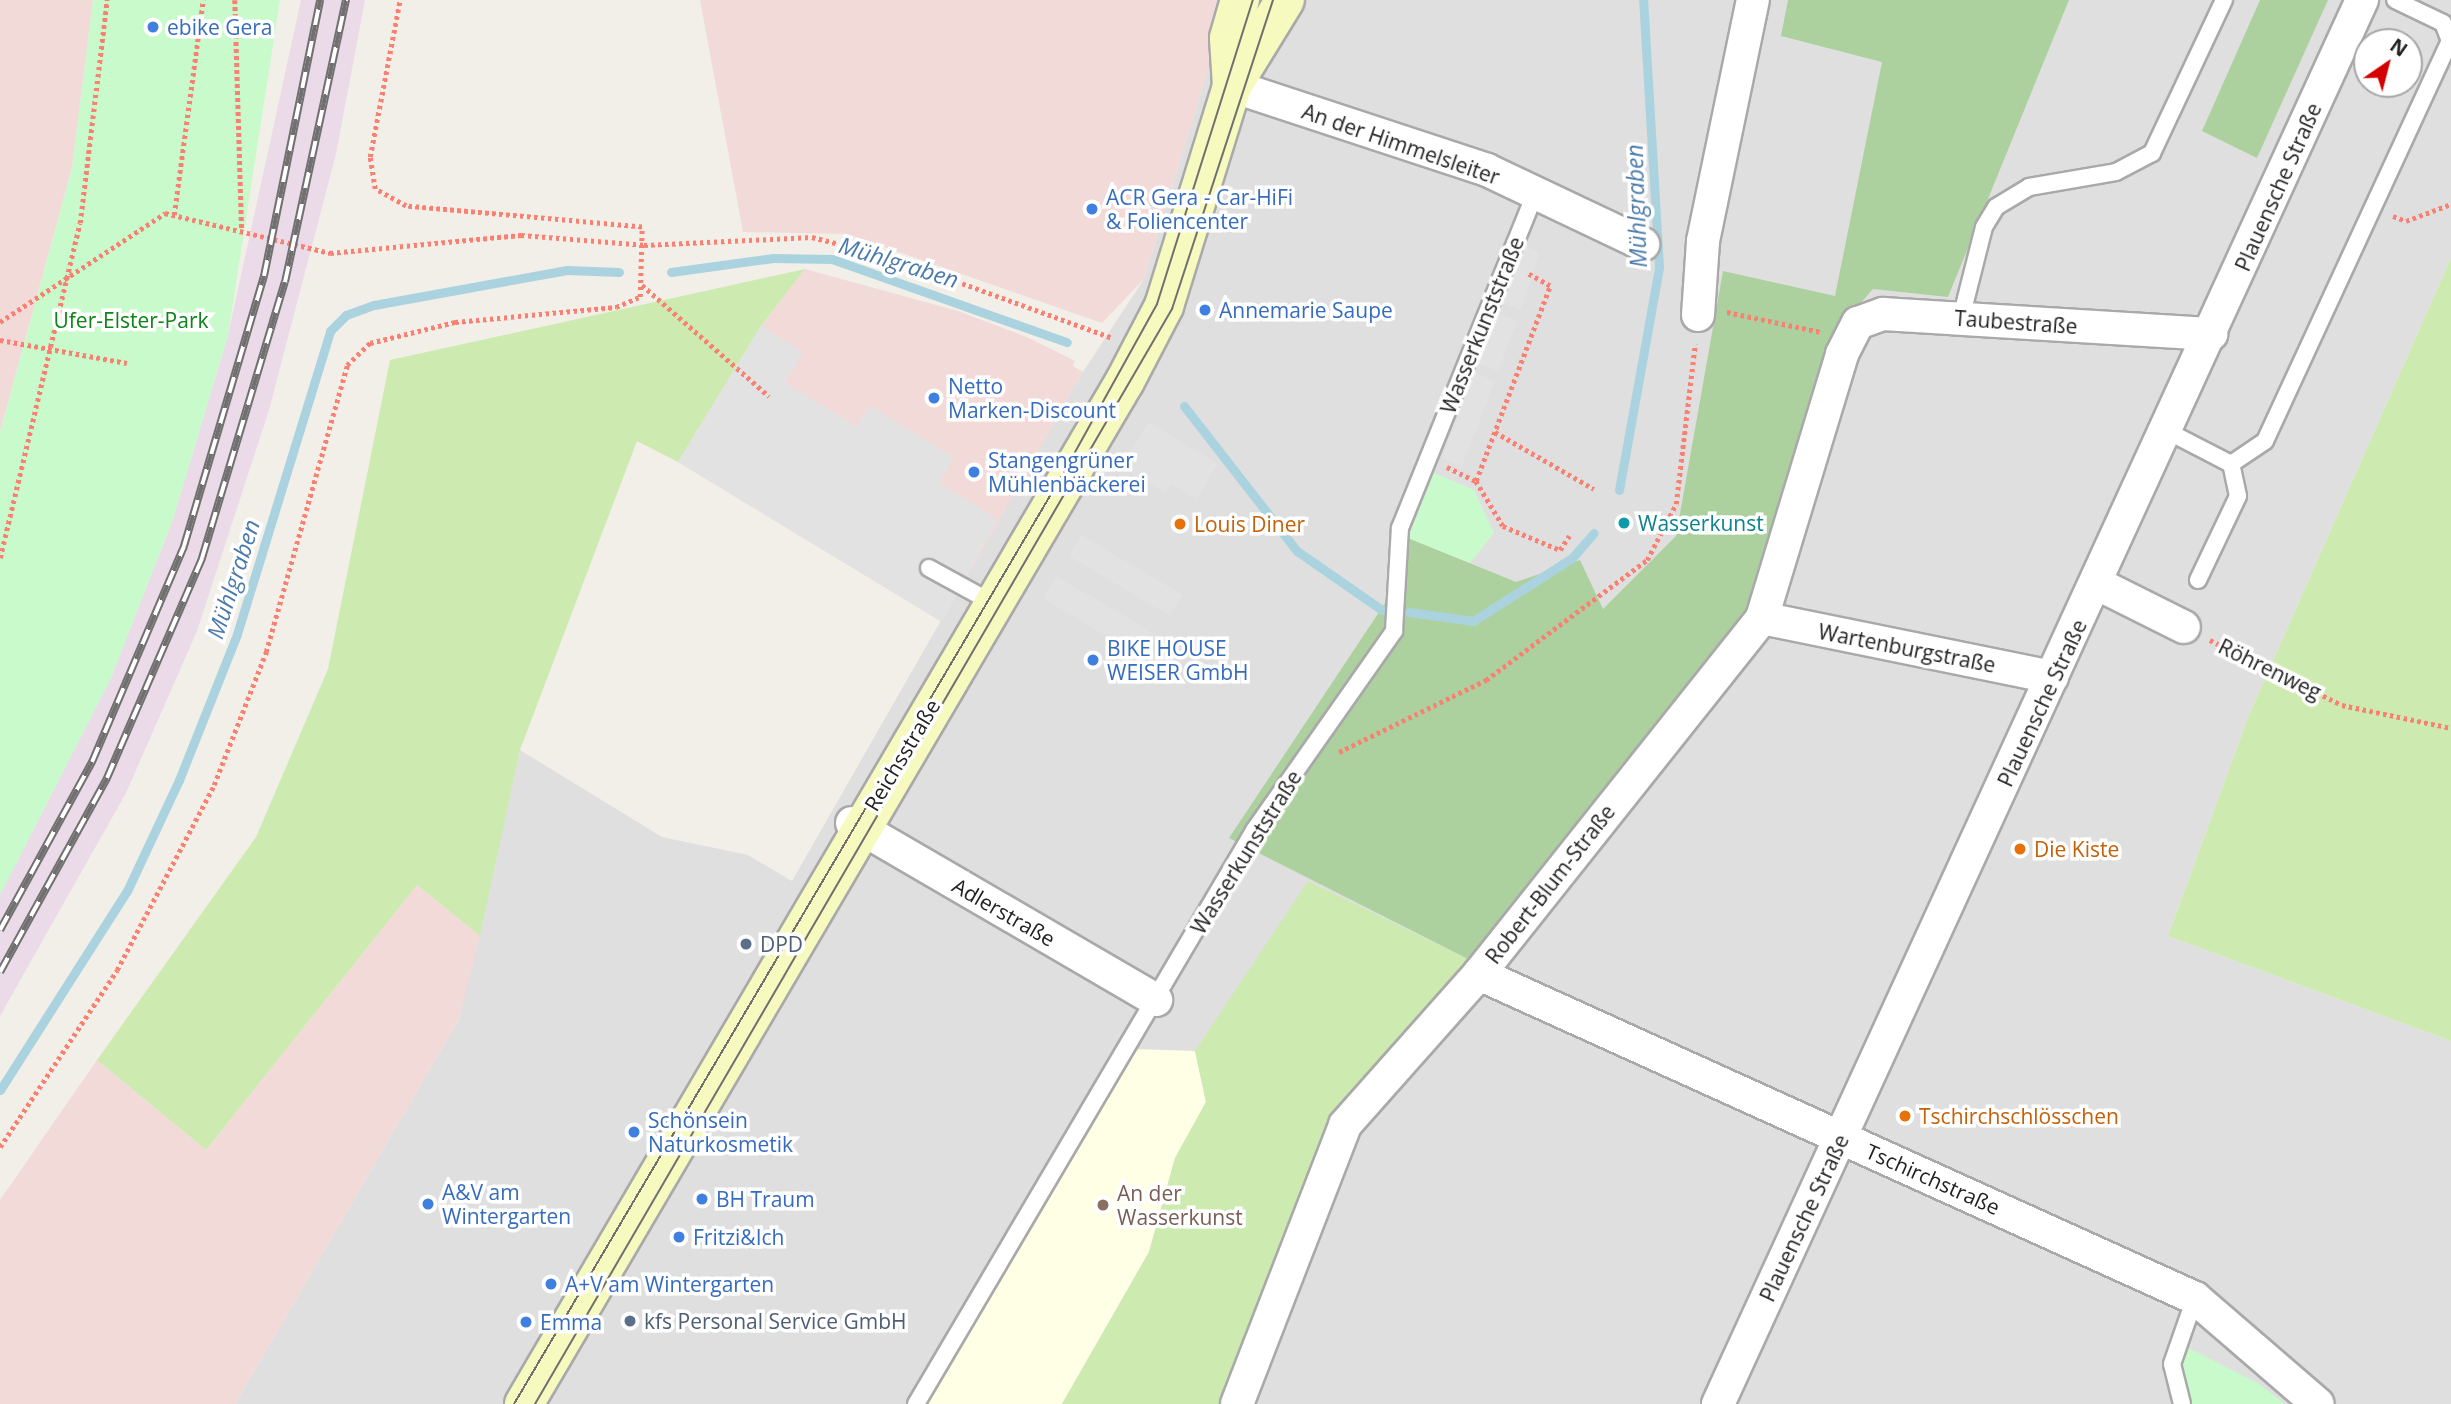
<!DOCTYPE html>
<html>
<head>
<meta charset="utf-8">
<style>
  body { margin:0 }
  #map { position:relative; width:2451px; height:1404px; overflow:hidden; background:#f2efe9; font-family:"Open Sans",sans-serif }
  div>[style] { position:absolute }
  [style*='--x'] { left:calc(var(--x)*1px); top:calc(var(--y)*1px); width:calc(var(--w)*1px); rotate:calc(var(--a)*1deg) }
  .residential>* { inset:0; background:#e0dfdf }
  .commercial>* { inset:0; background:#f2dad9 }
  .industrial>* { inset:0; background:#ebdbe8 }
  .education>* { inset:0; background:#ffffe5 }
  .grass>* { inset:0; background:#cdebb0 }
  .forest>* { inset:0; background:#add19e }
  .park>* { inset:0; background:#c8facc }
  .parking>* { inset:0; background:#e2e2e2 }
  .stream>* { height:9px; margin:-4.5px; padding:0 4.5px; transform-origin:4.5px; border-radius:4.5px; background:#aad3df }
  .path>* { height:4.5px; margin-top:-2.25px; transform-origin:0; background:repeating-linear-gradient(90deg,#fa8072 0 3.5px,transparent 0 7px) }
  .roads { filter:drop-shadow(2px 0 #a9a9a9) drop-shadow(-2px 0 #a9a9a9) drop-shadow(0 2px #a9a9a9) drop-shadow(0 -2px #a9a9a9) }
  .lane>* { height:16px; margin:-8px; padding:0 8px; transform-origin:8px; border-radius:8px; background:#fff }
  .street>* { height:32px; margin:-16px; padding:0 16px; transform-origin:16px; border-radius:16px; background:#fff }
  .secondary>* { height:38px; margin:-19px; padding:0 19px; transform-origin:19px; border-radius:19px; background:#f7fabf }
  .tram>* { height:2px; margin:-1px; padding:0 1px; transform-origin:1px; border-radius:1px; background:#707070 }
  .rail>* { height:8px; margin-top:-4px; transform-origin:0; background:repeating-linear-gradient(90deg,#fff 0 16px,#707070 0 32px); box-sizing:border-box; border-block:2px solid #707070 }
  .dots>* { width:19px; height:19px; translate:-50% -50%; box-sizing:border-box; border:4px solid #fff; border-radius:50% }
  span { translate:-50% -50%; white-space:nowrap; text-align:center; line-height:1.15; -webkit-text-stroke:7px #fff; paint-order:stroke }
  .shop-label { font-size:21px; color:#366cbe }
  .left { translate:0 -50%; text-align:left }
  .street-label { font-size:21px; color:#222 }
  .park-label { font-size:21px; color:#0c8416 }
  .culture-label { font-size:21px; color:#0d838f }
  .food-label { font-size:21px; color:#c56008 }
  .service-label { font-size:21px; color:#4e5e75 }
  .education-label { font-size:21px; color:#785e54 }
  .water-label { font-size:23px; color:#4a7aab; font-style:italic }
  .north { position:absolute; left:2353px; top:28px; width:70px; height:70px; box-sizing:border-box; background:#fff; border:2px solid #a7a7a7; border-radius:50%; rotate:35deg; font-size:19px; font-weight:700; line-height:28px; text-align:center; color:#222 }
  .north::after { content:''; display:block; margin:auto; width:24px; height:32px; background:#d40000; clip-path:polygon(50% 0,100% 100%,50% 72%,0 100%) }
</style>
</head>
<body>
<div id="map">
  <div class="residential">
    <div style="clip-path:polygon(evenodd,1229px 0,2451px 0,2451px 258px,2249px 715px,2168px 936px,2451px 1041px,2451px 1404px,235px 1404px,459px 1019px,520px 750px,662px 837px,748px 855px,792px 881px,1083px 372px,1144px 279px,1229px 0,2367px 42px,2409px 42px,2409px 84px,2367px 84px,2367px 42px)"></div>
  </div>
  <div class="commercial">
    <div style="clip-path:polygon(0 0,93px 0,72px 168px,0 432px)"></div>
    <div style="clip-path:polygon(700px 0,1229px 0,1144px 279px,1102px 323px,847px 234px,743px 232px)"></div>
    <div style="clip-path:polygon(805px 269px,958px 311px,1029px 338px,1075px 361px,1073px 366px,1083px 372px,942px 622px,678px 462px,761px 326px)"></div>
    <div style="clip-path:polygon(417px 885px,480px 936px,459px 1019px,235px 1404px,0 1404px,0 1200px,97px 1060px,206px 1150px)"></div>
  </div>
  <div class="industrial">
    <div style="clip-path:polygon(301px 0,365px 0,336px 154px,269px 410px,197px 631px,126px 793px,0 1016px,0 895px,111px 678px,173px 519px,228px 335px)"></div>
  </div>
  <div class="education">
    <div style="clip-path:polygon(1134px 1049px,1195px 1051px,1206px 1102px,1175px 1158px,1149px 1252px,1062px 1404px,927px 1404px)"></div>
  </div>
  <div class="grass">
    <div style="clip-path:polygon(2451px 258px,2451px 1041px,2168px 936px,2249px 715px)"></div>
    <div style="clip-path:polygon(805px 269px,761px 326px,678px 462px,637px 441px,520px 750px,480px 936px,417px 885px,206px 1150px,97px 1060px,256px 837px,328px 669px,390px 360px)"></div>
    <div style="clip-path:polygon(1308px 881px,1470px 960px,1332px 1120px,1220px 1404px,1062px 1404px,1149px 1252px,1175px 1158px,1206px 1102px,1195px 1051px)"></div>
  </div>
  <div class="forest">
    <div style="clip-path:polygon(1788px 0,2069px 0,1948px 297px,1873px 289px,1844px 322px,1749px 612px,1470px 960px,1229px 838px,1399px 582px,1408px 538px,1516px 582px,1580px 560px,1603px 609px,1676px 536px,1723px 271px,1835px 296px,1882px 62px,1781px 36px)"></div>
    <div style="clip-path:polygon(2260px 0,2328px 0,2257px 158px,2202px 131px)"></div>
  </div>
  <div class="park">
    <div style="clip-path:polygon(93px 0,280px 0,228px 335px,173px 519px,111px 678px,0 895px,0 432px,72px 168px)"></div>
    <div style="clip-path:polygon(1434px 473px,1474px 490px,1494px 533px,1470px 563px,1408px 538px)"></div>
    <div style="clip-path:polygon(2189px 1348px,2259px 1384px,2285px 1404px,2192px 1404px,2182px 1364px)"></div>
  </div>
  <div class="parking">
    <div style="clip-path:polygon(1523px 246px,1540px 252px,1520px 310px,1502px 303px)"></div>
    <div style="clip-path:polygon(1498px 313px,1517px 321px,1498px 371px,1479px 364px)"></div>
    <div style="clip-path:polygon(761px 326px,803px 352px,785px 383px,857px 426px,870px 406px,954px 457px,939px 483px,998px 519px,942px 622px,678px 462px)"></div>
    <div style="clip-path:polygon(1475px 373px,1495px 381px,1462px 466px,1442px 458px)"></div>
    <div style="clip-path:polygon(1148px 422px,1218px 464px,1196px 499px,1171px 484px,1165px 493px,1121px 466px)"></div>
    <div style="clip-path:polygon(1081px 535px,1183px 595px,1170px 616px,1069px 556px)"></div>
    <div style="clip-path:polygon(1056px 576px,1159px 636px,1145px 659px,1043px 598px)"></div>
  </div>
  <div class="stream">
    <div style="--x:671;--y:272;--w:103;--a:-7.8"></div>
    <div style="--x:773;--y:258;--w:59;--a:1"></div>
    <div style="--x:832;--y:259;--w:249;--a:19.5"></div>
    <div style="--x:1184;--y:406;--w:184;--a:52.1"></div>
    <div style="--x:1297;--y:551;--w:103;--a:34.8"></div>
    <div style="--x:1619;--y:490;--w:227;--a:-79.8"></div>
    <div style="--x:1659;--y:267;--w:267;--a:-93.4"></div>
    <div style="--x:1409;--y:612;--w:65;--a:8"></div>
    <div style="--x:1473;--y:621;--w:117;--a:-32.5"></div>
    <div style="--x:1572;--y:558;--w:33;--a:-49"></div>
    <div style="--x:0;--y:1090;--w:236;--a:-57.5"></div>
    <div style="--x:127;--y:891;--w:123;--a:-64.9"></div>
    <div style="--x:179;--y:780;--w:157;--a:-68.3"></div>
    <div style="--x:237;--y:634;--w:317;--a:-72.9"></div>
    <div style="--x:330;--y:331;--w:23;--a:-45"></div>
    <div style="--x:346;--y:315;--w:30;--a:-20"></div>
    <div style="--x:374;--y:305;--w:196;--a:-10.3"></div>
    <div style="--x:567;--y:270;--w:52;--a:2.2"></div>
  </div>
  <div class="path">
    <div style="--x:235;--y:0;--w:230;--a:88.3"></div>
    <div style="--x:174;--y:215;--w:217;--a:-82.3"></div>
    <div style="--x:2393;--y:216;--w:14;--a:21"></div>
    <div style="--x:2406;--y:221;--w:48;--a:-20.7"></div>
    <div style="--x:642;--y:285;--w:169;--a:41.2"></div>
    <div style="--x:1727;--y:312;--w:96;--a:12"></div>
    <div style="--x:0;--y:322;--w:198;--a:-33.4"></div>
    <div style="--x:165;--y:213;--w:170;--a:13.6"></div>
    <div style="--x:330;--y:253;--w:192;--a:-5.4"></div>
    <div style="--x:521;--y:235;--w:123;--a:4.6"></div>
    <div style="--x:644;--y:245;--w:168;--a:-2.7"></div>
    <div style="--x:812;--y:237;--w:81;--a:14.4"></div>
    <div style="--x:890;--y:257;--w:236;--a:20"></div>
    <div style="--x:0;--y:340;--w:129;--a:10.3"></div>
    <div style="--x:1495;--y:432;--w:114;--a:29.9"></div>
    <div style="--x:1447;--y:467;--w:32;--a:26"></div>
    <div style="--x:1476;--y:481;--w:209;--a:-69.2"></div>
    <div style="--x:1550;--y:286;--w:26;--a:-151"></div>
    <div style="--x:1476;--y:481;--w:52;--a:59"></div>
    <div style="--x:1503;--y:526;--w:62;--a:22.8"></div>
    <div style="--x:1560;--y:550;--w:17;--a:-57"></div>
    <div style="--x:0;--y:558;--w:344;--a:-76.6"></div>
    <div style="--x:80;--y:223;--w:225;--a:-83.1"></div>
    <div style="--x:2210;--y:640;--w:147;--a:26.2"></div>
    <div style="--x:2342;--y:705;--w:111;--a:11.9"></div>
    <div style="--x:1339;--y:752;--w:164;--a:-26.1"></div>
    <div style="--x:1486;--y:680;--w:201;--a:-36.7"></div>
    <div style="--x:1647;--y:560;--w:63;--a:-62.6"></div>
    <div style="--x:1676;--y:504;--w:161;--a:-83.2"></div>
    <div style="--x:0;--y:1147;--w:212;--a:-56.5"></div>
    <div style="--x:117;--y:970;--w:209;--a:-62.3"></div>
    <div style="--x:214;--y:785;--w:143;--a:-68.6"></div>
    <div style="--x:266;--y:652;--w:298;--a:-74.2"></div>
    <div style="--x:347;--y:365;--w:32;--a:-44"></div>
    <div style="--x:370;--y:343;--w:88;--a:-13.9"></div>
    <div style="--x:455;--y:322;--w:162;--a:-5.3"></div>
    <div style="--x:616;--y:307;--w:26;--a:-23"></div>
    <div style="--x:640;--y:297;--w:70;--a:-88.4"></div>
    <div style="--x:642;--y:227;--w:237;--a:-174.9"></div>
    <div style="--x:406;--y:206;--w:35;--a:-151"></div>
    <div style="--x:375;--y:189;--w:32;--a:-99"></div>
    <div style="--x:370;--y:157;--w:160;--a:-79.2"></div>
  </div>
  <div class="roads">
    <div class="lane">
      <div style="--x:1961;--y:318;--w:94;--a:-75.8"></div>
      <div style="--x:1984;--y:227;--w:23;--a:-59"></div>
      <div style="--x:1996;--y:207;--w:39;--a:-31"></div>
      <div style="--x:2029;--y:187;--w:88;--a:-9.8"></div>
      <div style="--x:2116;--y:172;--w:41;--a:-27.8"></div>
      <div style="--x:2152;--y:153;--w:169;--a:-64.8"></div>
      <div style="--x:2169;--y:432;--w:70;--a:27.3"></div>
      <div style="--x:2231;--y:464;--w:41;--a:-34.1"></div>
      <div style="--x:2265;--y:441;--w:441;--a:-65.2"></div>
      <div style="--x:2450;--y:41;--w:19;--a:-111"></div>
      <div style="--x:2443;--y:23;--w:53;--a:-154.4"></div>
      <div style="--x:929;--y:568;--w:73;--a:28.7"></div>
      <div style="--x:2198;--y:580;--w:93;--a:-64.5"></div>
      <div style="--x:2238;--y:496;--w:33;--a:-102"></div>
      <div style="--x:916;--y:1404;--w:667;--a:-59.48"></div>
      <div style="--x:1255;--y:829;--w:242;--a:-54.9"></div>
      <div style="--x:1394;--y:631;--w:103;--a:-86.7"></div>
      <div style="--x:1400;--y:528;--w:358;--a:-68"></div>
      <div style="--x:2182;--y:1404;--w:41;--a:-104"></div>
      <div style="--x:2172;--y:1364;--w:70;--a:-70.8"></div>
    </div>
    <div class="street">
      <div style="--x:1232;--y:86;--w:268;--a:18.2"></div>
      <div style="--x:1487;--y:170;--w:173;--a:25.4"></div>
      <div style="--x:1698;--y:315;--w:74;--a:-86.1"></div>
      <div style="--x:1703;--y:241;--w:246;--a:-78.3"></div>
      <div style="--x:2098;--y:584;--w:96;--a:26.6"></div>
      <div style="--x:1762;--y:618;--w:296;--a:11.5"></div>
      <div style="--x:852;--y:823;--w:352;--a:30.2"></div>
      <div style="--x:1479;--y:974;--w:786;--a:24.35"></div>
      <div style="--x:2195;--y:1298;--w:162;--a:40.8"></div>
      <div style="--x:1237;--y:1404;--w:299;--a:-68.8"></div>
      <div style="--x:1345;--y:1125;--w:202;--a:-48.4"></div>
      <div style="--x:1479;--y:974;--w:455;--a:-51.5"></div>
      <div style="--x:1762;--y:618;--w:276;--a:-73.1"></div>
      <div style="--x:1842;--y:354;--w:35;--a:-63"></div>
      <div style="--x:1858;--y:323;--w:27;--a:-20"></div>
      <div style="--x:1883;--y:314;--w:329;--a:3.5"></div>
      <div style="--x:1718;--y:1404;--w:1545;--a:-65.36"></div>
    </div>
    <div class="secondary">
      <div style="--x:1232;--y:86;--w:48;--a:-93.6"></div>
      <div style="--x:1229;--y:38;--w:40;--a:-74"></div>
      <div style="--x:524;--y:1404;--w:1186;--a:-59.57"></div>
      <div style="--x:1125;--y:381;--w:85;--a:-62.5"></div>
      <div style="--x:1164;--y:306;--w:230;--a:-72.8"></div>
      <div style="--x:1232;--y:86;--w:101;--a:-58.4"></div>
    </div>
  </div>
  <div class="tram">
    <div style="--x:514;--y:1404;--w:1082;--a:-59.45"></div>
    <div style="--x:1064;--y:472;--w:192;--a:-61"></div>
    <div style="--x:1157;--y:304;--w:319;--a:-72.5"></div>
    <div style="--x:535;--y:1404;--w:1267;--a:-59.81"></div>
    <div style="--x:1172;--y:309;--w:325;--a:-71.9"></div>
  </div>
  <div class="rail">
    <div style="--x:0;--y:930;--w:192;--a:-61.3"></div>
    <div style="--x:92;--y:762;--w:235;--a:-66.9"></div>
    <div style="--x:184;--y:546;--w:282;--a:-73.5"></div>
    <div style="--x:264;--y:276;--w:282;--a:-78.5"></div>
    <div style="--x:0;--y:972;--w:222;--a:-61.1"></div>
    <div style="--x:107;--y:778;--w:240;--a:-66.6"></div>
    <div style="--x:202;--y:558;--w:288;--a:-73.3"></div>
    <div style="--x:285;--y:282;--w:289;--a:-77.8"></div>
  </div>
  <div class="dots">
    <div style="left:153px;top:27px;background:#3f7fe0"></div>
    <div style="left:1092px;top:209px;background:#3f7fe0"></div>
    <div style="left:1205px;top:310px;background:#3f7fe0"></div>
    <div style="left:934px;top:398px;background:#3f7fe0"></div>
    <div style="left:974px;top:472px;background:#3f7fe0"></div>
    <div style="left:1624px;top:523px;background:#0f9aa8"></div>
    <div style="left:1180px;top:524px;background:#e8710a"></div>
    <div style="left:1093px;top:660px;background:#3f7fe0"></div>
    <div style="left:2020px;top:849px;background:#e8710a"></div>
    <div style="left:746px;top:944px;background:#5c6f8a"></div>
    <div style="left:1905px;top:1116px;background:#e8710a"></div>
    <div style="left:634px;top:1132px;background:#3f7fe0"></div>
    <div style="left:702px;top:1199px;background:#3f7fe0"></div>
    <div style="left:428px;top:1204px;background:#3f7fe0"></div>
    <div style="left:1103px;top:1205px;background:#8d6e63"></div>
    <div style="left:679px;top:1237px;background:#3f7fe0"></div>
    <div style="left:551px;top:1284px;background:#3f7fe0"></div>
    <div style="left:630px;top:1321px;background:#5c6f8a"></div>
    <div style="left:526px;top:1322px;background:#3f7fe0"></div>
  </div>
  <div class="shop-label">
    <span class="left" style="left:167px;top:27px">ebike Gera</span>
    <span class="left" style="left:1106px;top:209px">ACR Gera - Car-HiFi<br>&amp; Foliencenter</span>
    <span class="left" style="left:1219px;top:310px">Annemarie Saupe</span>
    <span class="left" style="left:948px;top:398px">Netto<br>Marken-Discount</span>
    <span class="left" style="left:988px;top:472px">Stangengrüner<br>Mühlenbäckerei</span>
    <span class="left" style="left:1107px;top:660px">BIKE HOUSE<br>WEISER GmbH</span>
    <span class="left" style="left:648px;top:1132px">Schönsein<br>Naturkosmetik</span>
    <span class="left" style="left:442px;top:1204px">A&amp;V am<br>Wintergarten</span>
    <span class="left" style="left:716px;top:1199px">BH Traum</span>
    <span class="left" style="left:693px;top:1237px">Fritzi&amp;Ich</span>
    <span class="left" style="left:565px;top:1284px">A+V am Wintergarten</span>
    <span class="left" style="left:540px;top:1322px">Emma</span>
  </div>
  <div class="street-label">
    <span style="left:1401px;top:144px;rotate:19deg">An der Himmelsleiter</span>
    <span style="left:2278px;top:187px;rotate:-66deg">Plauensche Straße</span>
    <span style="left:2016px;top:322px;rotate:4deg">Taubestraße</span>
    <span style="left:1482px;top:325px;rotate:-68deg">Wasserkunststraße</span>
    <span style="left:1907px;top:648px;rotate:11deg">Wartenburgstraße</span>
    <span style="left:2270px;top:669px;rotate:26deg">Röhrenweg</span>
    <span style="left:2042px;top:703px;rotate:-65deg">Plauensche Straße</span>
    <span style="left:902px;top:755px;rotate:-59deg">Reichsstraße</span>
    <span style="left:1246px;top:852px;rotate:-58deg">Wasserkunststraße</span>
    <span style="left:1550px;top:884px;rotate:-52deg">Robert-Blum-Straße</span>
    <span style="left:1004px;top:912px;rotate:30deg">Adlerstraße</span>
    <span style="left:1933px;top:1179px;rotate:24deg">Tschirchstraße</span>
    <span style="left:1804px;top:1218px;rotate:-65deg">Plauensche Straße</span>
  </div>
  <div class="park-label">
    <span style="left:131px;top:320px">Ufer-Elster-Park</span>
  </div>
  <div class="culture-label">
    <span class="left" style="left:1638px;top:523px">Wasserkunst</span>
  </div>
  <div class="food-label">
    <span class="left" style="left:1194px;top:524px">Louis Diner</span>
    <span class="left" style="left:2034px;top:849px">Die Kiste</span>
    <span class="left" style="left:1919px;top:1116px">Tschirchschlösschen</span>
  </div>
  <div class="service-label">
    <span class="left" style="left:760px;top:944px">DPD</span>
    <span class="left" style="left:644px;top:1321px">kfs Personal Service GmbH</span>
  </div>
  <div class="education-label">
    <span class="left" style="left:1117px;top:1205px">An der<br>Wasserkunst</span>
  </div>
  <div class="water-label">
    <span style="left:1636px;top:206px;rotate:-92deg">Mühlgraben</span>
    <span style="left:899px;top:262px;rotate:17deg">Mühlgraben</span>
    <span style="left:233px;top:579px;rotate:-72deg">Mühlgraben</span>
  </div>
  <div class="north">N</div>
</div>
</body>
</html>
